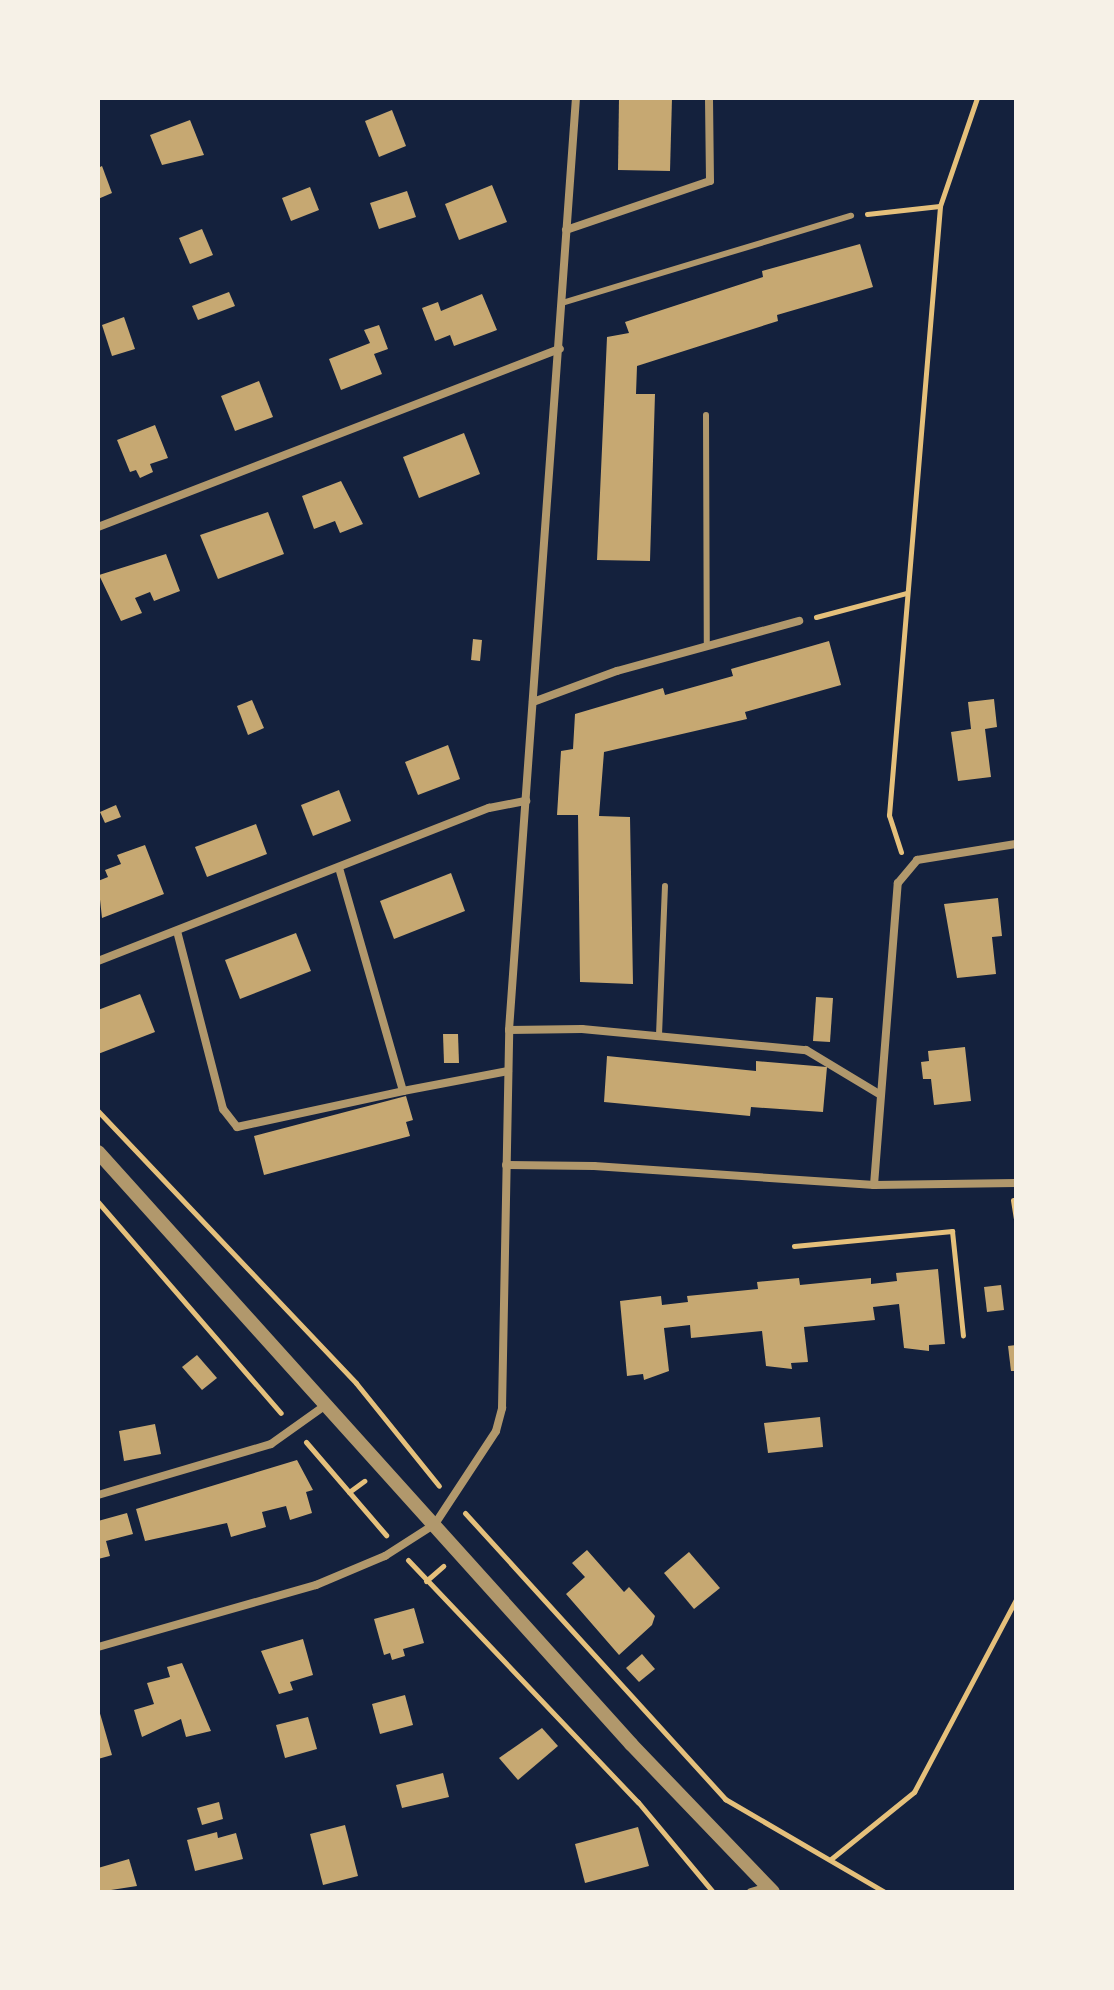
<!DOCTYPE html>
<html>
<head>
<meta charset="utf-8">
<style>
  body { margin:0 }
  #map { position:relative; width:1114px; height:1990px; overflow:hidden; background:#14213d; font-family:Karla,sans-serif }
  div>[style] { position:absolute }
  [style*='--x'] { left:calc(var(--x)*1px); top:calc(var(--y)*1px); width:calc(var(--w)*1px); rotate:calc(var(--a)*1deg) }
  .building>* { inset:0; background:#c6a872 }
  .path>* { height:5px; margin:-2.5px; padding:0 2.5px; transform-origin:2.5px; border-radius:2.5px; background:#e5c07b }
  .service>* { height:6px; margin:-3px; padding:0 3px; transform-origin:3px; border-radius:3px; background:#b1986c }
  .minor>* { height:8px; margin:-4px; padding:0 4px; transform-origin:4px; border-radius:4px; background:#b1986c }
  .tertiary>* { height:14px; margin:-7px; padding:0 7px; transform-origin:7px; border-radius:7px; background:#b1986c }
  span { translate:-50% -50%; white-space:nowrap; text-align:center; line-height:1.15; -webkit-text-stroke:7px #f6f1e7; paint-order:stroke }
  .frame { position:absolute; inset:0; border:100px solid #f6f1e7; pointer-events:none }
</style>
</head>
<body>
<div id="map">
  <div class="building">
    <div style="clip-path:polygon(619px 98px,672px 98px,670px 171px,618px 170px)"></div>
    <div style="clip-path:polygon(392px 110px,406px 146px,379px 157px,365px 121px)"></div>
    <div style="clip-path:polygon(190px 120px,204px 155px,162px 165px,150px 135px)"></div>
    <div style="clip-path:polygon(102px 166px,112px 193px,98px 199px,98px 168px)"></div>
    <div style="clip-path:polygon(492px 185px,507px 222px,459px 240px,445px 204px)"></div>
    <div style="clip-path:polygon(310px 187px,319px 210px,291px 221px,282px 198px)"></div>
    <div style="clip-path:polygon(407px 191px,416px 217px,379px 229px,370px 203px)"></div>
    <div style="clip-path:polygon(202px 229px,213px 255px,190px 264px,179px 238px)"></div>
    <div style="clip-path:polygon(860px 244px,873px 287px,777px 315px,778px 321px,637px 366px,636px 394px,655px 394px,650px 561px,597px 560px,607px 337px,629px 333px,625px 322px,763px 277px,762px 271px)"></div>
    <div style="clip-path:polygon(229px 292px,235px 306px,198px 320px,192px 306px)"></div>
    <div style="clip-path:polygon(482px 294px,497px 330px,454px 346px,450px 335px,435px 341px,422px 308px,438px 302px,441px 311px)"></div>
    <div style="clip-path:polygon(124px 317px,135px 349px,112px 356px,102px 325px)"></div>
    <div style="clip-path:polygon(379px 325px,388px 349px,374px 354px,382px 374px,341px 390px,329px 359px,370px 343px,364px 330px)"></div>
    <div style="clip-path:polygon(259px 381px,273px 417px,235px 431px,221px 396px)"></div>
    <div style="clip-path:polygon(155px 425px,168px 458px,150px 464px,153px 472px,140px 478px,136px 470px,130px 472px,117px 440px)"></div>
    <div style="clip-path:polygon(464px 433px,480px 474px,419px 498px,403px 457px)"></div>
    <div style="clip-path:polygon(341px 481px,363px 524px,340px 533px,335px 521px,314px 529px,302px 496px)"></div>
    <div style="clip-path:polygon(268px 512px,284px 554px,218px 579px,200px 535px)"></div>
    <div style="clip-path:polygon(166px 554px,180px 591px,154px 601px,150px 592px,135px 598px,142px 613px,121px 621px,99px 575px)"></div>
    <div style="clip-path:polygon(473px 639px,482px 640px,480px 661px,471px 660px)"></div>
    <div style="clip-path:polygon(829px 641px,841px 685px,745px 712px,747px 719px,604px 752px,599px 816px,630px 817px,633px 984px,580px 982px,578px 815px,557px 815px,561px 751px,573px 749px,575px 714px,663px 688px,665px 695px,733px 676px,731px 669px)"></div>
    <div style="clip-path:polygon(994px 699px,997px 727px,985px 729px,991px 777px,958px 781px,951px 732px,971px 729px,968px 702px)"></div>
    <div style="clip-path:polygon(252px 700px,264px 728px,248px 735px,237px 706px)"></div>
    <div style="clip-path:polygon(448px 745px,460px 779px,418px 795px,405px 762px)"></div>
    <div style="clip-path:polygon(339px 790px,351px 821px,313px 836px,301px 805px)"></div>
    <div style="clip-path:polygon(116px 805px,121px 817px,105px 823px,100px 812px)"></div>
    <div style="clip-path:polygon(256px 824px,267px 854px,207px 877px,195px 847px)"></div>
    <div style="clip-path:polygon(145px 845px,164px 894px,102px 918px,98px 881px,108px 877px,105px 870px,121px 864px,117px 855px)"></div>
    <div style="clip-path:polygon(451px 873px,465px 911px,394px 939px,380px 901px)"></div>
    <div style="clip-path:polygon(998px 898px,1002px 936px,992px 937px,996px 974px,957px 978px,944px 904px)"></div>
    <div style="clip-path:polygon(296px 933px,311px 971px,240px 999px,225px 960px)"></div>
    <div style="clip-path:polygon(140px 994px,155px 1032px,98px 1054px,98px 1010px)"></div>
    <div style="clip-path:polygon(816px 997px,833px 998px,830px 1042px,813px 1041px)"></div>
    <div style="clip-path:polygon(443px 1034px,458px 1034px,459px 1063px,444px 1063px)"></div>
    <div style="clip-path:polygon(965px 1047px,971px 1101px,934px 1105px,931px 1079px,923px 1079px,921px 1062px,929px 1061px,928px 1051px)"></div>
    <div style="clip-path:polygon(607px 1056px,756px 1071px,756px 1061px,827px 1067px,823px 1112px,751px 1107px,750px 1116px,604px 1102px)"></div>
    <div style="clip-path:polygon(406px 1096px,413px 1120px,406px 1122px,410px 1136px,264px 1175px,254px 1136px)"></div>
    <div style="clip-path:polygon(938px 1269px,945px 1344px,929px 1345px,929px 1351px,904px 1348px,899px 1304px,873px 1307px,875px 1320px,804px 1327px,808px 1362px,791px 1363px,792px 1369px,766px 1366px,762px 1331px,691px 1338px,690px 1325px,664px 1328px,669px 1371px,644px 1380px,643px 1374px,627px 1376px,620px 1301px,661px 1296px,662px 1305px,688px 1302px,687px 1296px,758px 1289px,757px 1282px,799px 1278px,800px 1285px,871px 1278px,871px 1284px,897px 1281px,896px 1273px)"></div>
    <div style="clip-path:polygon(1001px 1285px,1004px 1310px,987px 1312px,984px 1287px)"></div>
    <div style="clip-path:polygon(1016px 1345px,1016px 1371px,1011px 1371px,1008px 1346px)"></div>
    <div style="clip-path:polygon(197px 1355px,217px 1378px,202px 1390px,182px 1367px)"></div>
    <div style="clip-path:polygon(820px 1417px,823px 1447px,768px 1453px,764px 1423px)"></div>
    <div style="clip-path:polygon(155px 1424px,161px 1454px,124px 1461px,119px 1431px)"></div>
    <div style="clip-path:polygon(297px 1460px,313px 1490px,306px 1492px,312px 1513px,290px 1520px,286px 1506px,262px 1512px,266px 1527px,231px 1537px,227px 1523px,145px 1541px,136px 1509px)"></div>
    <div style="clip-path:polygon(127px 1513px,133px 1534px,106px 1541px,110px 1556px,98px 1559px,98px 1521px)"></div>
    <div style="clip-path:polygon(587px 1550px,624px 1592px,629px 1587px,655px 1616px,652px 1625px,619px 1655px,566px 1594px,585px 1577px,572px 1563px)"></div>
    <div style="clip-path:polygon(689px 1552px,720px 1588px,694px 1609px,664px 1573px)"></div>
    <div style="clip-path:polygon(414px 1608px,424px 1643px,403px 1649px,405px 1656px,392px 1660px,390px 1653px,384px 1655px,374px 1619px)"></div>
    <div style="clip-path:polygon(303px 1639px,313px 1675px,290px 1682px,293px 1690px,279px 1694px,261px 1651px)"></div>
    <div style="clip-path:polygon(642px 1654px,655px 1669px,639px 1682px,626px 1668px)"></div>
    <div style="clip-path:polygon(182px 1663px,211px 1731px,186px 1737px,181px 1719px,142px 1737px,134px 1710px,154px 1704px,147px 1683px,170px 1677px,167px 1667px)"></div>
    <div style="clip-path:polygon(405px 1695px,413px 1725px,380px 1734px,372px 1704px)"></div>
    <div style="clip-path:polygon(99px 1710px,112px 1755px,98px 1759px,98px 1711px)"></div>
    <div style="clip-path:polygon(308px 1717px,317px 1749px,285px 1758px,276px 1725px)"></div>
    <div style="clip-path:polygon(542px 1728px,558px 1746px,518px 1780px,499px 1758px)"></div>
    <div style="clip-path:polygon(443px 1773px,449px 1797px,402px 1808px,396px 1785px)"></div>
    <div style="clip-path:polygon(219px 1802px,223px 1819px,202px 1825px,197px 1808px)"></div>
    <div style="clip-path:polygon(345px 1825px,358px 1876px,323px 1885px,310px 1834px)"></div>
    <div style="clip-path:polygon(638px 1827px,649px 1866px,585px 1883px,575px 1844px)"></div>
    <div style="clip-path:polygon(217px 1832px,218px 1838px,236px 1833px,243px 1859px,195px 1871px,187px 1840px)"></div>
    <div style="clip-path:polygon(129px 1859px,137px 1886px,98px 1892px,98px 1868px)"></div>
  </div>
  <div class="path">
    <div style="--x:867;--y:214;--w:73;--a:-6.3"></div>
    <div style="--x:816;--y:617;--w:93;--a:-14.9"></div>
    <div style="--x:901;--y:852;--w:39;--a:-108"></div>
    <div style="--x:889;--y:815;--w:611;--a:-85.21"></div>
    <div style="--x:940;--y:206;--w:114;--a:-71.1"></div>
    <div style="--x:98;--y:1111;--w:375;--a:46.5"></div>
    <div style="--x:356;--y:1383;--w:132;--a:51.1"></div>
    <div style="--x:1013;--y:1200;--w:18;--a:81"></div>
    <div style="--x:98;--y:1202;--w:279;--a:49.1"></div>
    <div style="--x:794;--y:1246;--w:159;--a:-5.4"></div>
    <div style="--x:952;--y:1231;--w:105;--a:84"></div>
    <div style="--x:306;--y:1442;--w:123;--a:49.3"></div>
    <div style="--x:349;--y:1492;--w:19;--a:-36"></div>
    <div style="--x:465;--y:1513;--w:387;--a:47.7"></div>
    <div style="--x:725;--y:1799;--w:185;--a:30.2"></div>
    <div style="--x:408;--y:1560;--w:334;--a:46.5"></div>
    <div style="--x:638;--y:1802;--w:117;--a:50.2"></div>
    <div style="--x:426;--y:1581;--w:23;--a:-41"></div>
    <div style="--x:831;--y:1859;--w:107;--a:-38.9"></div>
    <div style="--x:914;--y:1792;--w:218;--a:-62.1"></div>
  </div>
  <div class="service">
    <div style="--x:562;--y:303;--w:302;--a:-16.8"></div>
    <div style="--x:706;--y:415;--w:231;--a:89.8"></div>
    <div style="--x:659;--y:1035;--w:149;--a:-87.7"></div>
  </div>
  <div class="minor">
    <div style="--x:566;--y:230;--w:152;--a:-18.8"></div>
    <div style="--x:710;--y:181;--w:83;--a:-90.7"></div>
    <div style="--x:98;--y:527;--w:495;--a:-21.1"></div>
    <div style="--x:533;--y:702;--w:90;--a:-20.3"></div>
    <div style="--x:617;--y:671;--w:189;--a:-15.4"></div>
    <div style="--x:177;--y:931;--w:184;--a:75.5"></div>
    <div style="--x:223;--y:1109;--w:23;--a:52"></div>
    <div style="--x:237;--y:1127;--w:170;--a:-12.2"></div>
    <div style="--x:403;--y:1091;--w:232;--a:-106"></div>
    <div style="--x:98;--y:961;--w:420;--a:-21.4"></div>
    <div style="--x:489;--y:808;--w:38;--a:-11"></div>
    <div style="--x:509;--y:1030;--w:73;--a:-0.8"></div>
    <div style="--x:582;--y:1029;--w:225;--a:5.4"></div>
    <div style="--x:806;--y:1050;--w:87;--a:31"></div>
    <div style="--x:403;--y:1091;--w:107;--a:-10.8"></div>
    <div style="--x:506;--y:1165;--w:88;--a:0.7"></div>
    <div style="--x:594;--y:1166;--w:281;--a:3.9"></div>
    <div style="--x:874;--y:1185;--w:142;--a:-0.8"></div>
    <div style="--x:874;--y:1185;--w:303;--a:-85.5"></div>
    <div style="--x:898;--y:883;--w:30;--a:-50"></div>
    <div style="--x:917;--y:860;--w:100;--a:-9.2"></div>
    <div style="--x:98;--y:1495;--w:180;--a:-16.4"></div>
    <div style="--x:271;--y:1444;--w:69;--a:-35.5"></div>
    <div style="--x:98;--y:1647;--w:227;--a:-15.9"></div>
    <div style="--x:316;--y:1585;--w:75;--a:-22.8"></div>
    <div style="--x:385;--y:1556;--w:59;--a:-32.6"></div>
    <div style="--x:435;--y:1524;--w:111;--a:-56.7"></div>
    <div style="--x:496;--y:1431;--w:24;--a:-75"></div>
    <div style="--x:502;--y:1408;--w:378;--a:-88.9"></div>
    <div style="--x:509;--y:1030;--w:934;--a:-85.89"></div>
    <div style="--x:751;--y:1892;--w:19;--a:-16"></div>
  </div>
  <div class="tertiary">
    <div style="--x:98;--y:1152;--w:797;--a:48"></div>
    <div style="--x:631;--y:1744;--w:205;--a:46.2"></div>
  </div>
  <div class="frame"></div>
</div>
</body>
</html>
